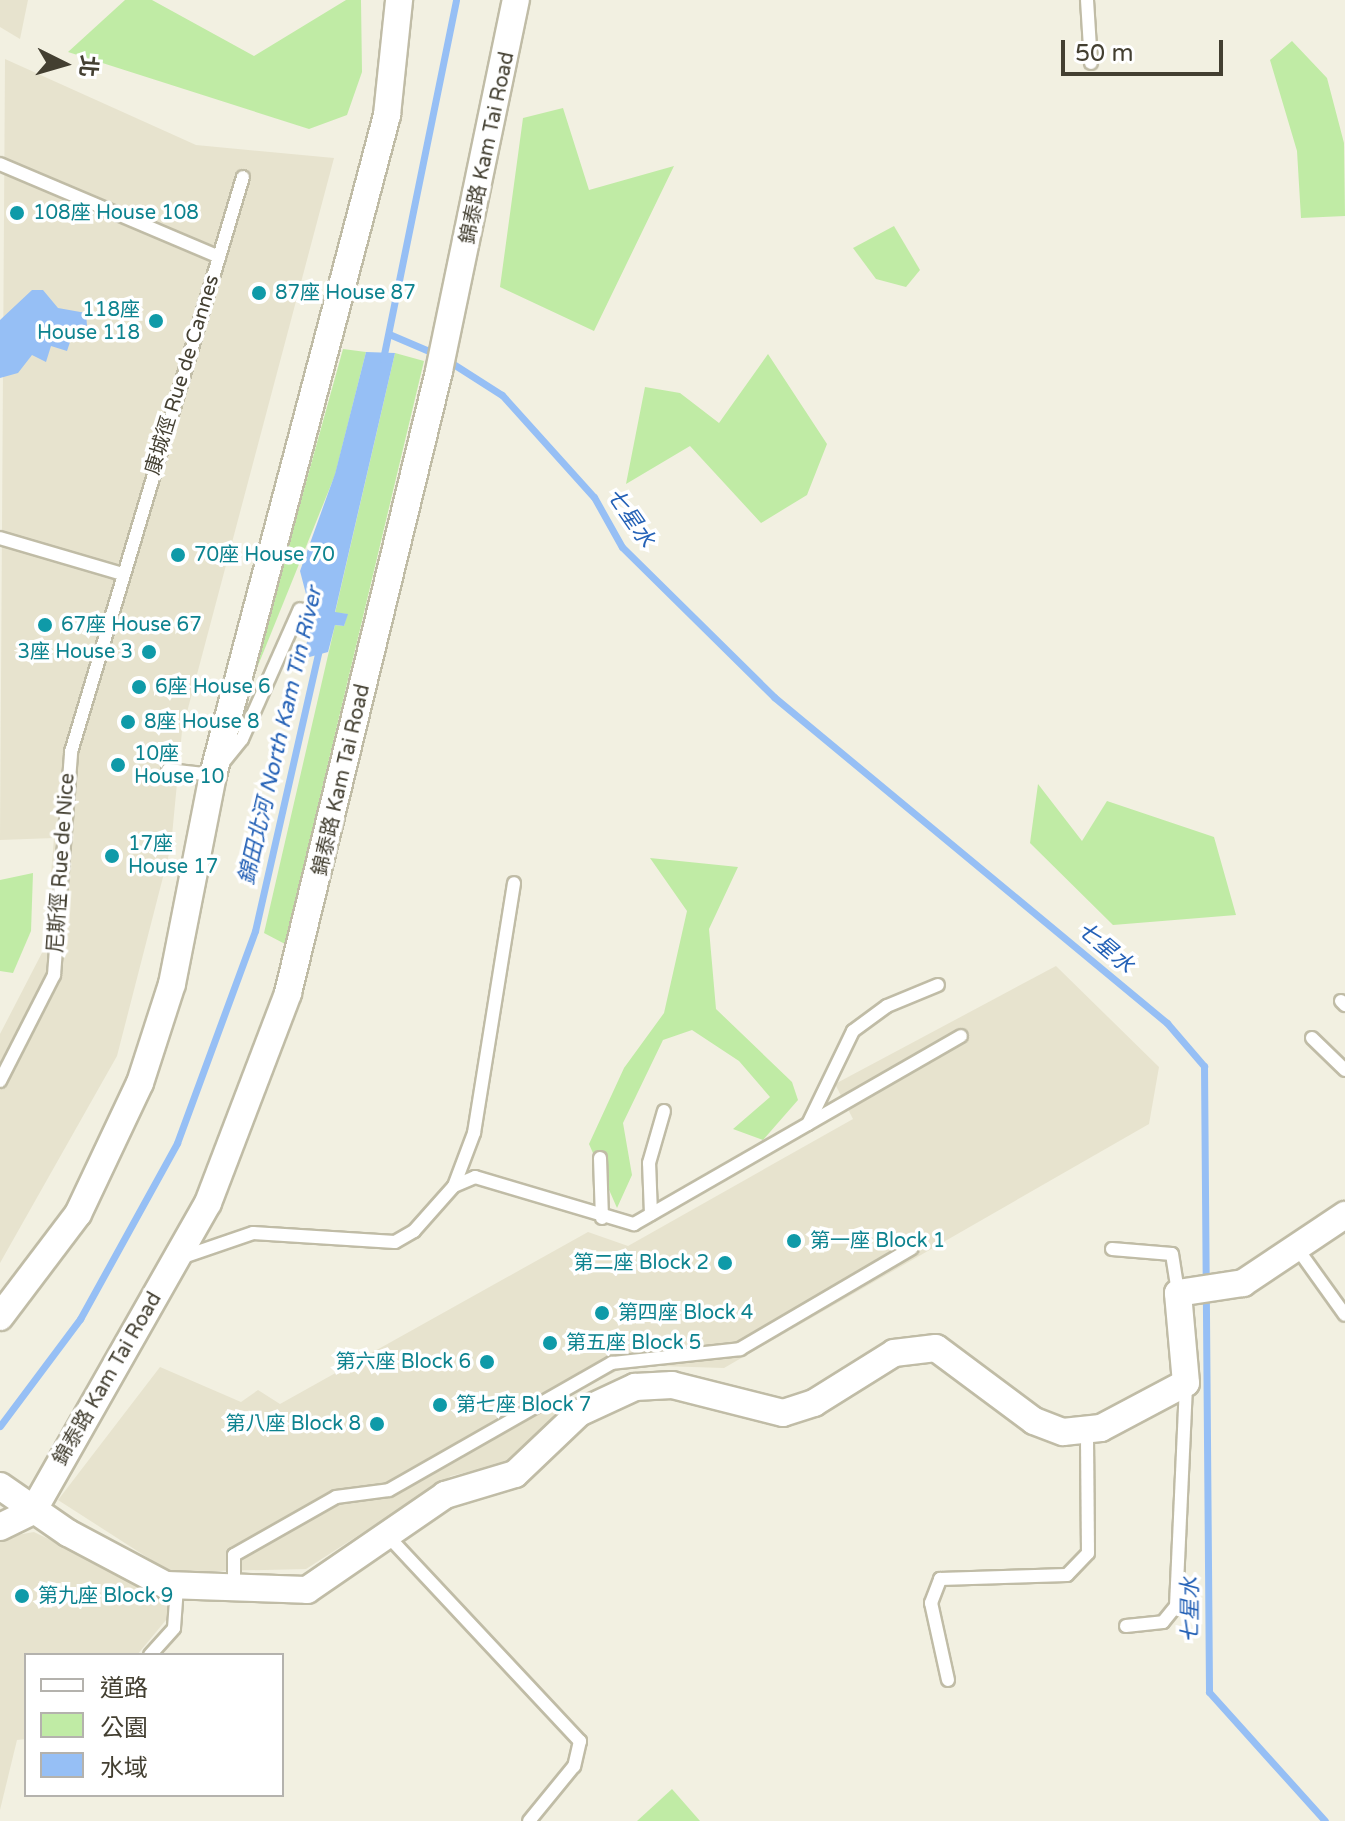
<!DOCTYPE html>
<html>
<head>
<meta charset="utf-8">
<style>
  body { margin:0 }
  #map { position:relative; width:1345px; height:1821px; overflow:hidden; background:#f2f0e1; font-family:"Varela Round","Noto Sans TC",sans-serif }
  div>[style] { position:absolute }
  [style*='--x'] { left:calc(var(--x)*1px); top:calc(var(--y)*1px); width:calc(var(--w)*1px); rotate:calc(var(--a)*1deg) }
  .residential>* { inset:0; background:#e7e3ce }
  .green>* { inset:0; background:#c0eba5 }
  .water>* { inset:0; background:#96bff5 }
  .stream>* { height:7px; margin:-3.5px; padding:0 3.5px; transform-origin:3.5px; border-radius:3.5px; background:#96bff5 }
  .roads { filter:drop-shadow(2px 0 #c0bca6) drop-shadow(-2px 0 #c0bca6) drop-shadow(0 2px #c0bca6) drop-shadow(0 -2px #c0bca6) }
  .service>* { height:12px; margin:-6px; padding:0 6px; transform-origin:6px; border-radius:6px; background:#fff }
  .minor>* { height:26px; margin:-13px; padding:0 13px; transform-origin:13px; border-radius:13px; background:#fff }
  .dots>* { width:22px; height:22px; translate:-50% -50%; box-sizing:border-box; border:4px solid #fff; border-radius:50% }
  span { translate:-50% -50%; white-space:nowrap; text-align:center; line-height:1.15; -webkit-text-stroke:7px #fff; paint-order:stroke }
  .street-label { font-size:20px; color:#433f31 }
  .culture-label { font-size:20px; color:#0d838f }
  .left { translate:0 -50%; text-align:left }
  .right { translate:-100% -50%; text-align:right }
  .water-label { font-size:22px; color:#2461b6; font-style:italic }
  .legend { position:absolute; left:24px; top:1653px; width:260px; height:144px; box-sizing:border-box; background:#fff; border:2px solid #b4b2ad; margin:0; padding:10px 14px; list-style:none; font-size:24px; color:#433f31 }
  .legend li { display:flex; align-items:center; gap:16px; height:40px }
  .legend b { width:40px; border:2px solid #b4b2ad }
  .north { position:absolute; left:24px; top:24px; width:80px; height:80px; -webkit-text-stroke:6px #fff; paint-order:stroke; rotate:95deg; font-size:22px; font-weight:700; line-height:32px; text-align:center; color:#433f31 }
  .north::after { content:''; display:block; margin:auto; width:28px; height:36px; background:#433f31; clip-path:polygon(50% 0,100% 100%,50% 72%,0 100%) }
  .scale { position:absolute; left:1061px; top:40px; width:162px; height:36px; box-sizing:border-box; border:4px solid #433f31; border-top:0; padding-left:10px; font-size:24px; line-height:28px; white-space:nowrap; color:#433f31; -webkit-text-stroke:6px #fff; paint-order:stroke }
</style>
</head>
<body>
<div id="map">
  <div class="residential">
    <div style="clip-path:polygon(0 0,28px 0,20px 39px,0 27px)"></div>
    <div style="clip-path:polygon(5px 59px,196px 145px,334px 158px,182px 731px,171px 846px,117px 1056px,0 1263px,0 1034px,45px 947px,54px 838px,0 840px)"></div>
    <div style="clip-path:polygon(1056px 966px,1159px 1067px,1149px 1124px,724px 1368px,628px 1365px,571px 1395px,517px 1460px,451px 1476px,306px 1569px,170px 1572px,58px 1500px,160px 1367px,241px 1402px,258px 1390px,280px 1404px,588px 1232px,628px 1246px,853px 1119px,835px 1084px)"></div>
    <div style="clip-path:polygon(34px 1532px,162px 1594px,171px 1614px,137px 1655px,26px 1655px,26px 1739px,17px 1740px,0 1810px,0 1538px)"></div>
  </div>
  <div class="green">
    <div style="clip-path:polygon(125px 0,152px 0,254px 56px,346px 0,361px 0,362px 72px,347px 115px,309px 129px,68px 52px)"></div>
    <div style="clip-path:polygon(1292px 41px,1327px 78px,1344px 143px,1345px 216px,1301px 218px,1297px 151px,1270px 60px)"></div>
    <div style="clip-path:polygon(563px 108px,589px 190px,674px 166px,594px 331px,500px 287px,523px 118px)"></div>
    <div style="clip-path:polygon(894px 226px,920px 270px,906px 287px,876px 279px,853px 248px)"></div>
    <div style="clip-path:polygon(343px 349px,366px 352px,335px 475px,249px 688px)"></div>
    <div style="clip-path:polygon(395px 353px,424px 361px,285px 944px,264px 933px,335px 625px,344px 626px,347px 614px,335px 613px)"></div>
    <div style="clip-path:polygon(768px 354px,827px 444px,807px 495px,761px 523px,690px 446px,626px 484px,645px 387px,680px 393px,719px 423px)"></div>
    <div style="clip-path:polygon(1038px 784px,1082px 841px,1107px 801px,1214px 837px,1236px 915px,1113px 925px,1030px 843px)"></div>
    <div style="clip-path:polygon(650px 858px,738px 867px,709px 929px,716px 1009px,792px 1082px,798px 1100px,763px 1140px,733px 1129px,770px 1097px,739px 1061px,692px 1030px,663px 1040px,623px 1123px,632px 1175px,617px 1208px,589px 1144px,624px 1068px,664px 1013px,687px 911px)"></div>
    <div style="clip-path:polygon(33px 873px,31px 931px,13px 973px,0 971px,0 880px)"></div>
    <div style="clip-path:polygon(672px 1789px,700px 1821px,637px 1821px)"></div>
  </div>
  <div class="water">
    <div style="clip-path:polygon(32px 290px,43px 290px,58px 308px,86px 313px,88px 339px,72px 336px,67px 351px,51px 346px,46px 362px,32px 355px,18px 373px,0 378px,0 320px)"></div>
    <div style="clip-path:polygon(366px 352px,395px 353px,335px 612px,348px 614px,344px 626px,335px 625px,328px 652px,302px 659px,313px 621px,300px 571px,335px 474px)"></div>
  </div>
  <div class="stream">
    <div style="--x:389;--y:334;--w:51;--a:23.1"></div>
    <div style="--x:383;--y:359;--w:366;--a:-78.5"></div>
    <div style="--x:447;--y:360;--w:65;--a:32.5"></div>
    <div style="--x:502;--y:395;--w:137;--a:48"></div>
    <div style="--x:594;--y:497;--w:57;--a:60.8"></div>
    <div style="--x:622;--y:547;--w:214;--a:44.6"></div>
    <div style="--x:774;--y:697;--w:511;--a:39.68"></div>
    <div style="--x:1167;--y:1023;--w:57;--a:49.3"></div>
    <div style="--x:1204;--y:1066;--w:626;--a:89.54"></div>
    <div style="--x:1209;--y:1692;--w:173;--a:48"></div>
    <div style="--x:0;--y:1426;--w:134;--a:-53.2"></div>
    <div style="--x:80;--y:1319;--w:201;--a:-61.1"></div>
    <div style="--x:177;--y:1143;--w:226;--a:-69.8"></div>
    <div style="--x:255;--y:931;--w:289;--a:-77.2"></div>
  </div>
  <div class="roads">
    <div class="service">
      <div style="--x:1087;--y:0;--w:63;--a:86.4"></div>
      <div style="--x:0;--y:164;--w:238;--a:23"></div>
      <div style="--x:0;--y:538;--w:127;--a:16.4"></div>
      <div style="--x:168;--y:770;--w:45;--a:6.3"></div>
      <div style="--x:213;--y:775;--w:46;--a:-51.1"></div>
      <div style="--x:242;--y:739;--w:142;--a:-66"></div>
      <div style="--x:1341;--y:1001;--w:6;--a:45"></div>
      <div style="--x:1312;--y:1038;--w:46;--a:44.1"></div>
      <div style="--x:0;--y:1081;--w:119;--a:-63"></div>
      <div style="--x:54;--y:975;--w:224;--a:-85.6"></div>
      <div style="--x:71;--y:752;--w:600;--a:-73.35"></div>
      <div style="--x:808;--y:1124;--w:103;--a:-64.2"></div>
      <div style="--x:853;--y:1031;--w:42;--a:-36.3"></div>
      <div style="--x:887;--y:1006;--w:55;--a:-22.4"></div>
      <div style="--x:600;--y:1158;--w:60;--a:88.1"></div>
      <div style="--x:454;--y:1186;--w:57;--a:-69.3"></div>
      <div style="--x:474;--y:1133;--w:253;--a:-80.9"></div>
      <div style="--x:651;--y:1214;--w:51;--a:-92.2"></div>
      <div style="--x:649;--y:1163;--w:54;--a:-73.9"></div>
      <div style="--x:1297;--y:1248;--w:82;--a:54.4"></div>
      <div style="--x:1112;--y:1249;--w:60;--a:4.8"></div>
      <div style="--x:1172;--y:1254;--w:39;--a:81"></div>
      <div style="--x:183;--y:1257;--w:74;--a:-18.9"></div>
      <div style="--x:253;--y:1233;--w:142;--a:3.6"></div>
      <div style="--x:395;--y:1242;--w:22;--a:-30"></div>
      <div style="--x:414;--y:1231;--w:60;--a:-48.4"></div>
      <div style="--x:454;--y:1186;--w:23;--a:-23"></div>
      <div style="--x:475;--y:1177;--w:166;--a:16.5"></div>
      <div style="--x:634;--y:1224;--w:377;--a:-29.9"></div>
      <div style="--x:386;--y:1534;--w:284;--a:46.9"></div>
      <div style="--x:580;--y:1741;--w:26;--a:103"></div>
      <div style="--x:574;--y:1766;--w:71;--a:129.3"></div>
      <div style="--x:234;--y:1588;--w:33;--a:-90"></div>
      <div style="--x:234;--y:1555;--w:117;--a:-29.6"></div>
      <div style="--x:336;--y:1497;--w:53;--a:-7.5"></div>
      <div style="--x:389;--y:1490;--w:257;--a:-29.7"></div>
      <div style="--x:612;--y:1363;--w:129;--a:-6.2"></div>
      <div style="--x:740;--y:1349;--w:199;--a:-30.4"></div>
      <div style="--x:1126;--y:1626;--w:37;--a:-6"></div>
      <div style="--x:1163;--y:1622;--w:21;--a:-51"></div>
      <div style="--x:1176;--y:1606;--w:223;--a:-87.4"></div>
      <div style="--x:150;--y:1655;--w:36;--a:-48"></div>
      <div style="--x:174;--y:1628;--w:41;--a:-85.8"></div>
      <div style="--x:948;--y:1680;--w:79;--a:-102.4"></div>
      <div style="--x:931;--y:1603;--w:26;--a:-69"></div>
      <div style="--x:940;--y:1579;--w:127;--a:-1.8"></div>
      <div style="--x:1067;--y:1575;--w:30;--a:-46"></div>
      <div style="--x:1088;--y:1553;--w:121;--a:-90.5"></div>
    </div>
    <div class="minor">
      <div style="--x:0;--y:1317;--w:129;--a:-52.9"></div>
      <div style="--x:78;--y:1214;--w:145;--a:-64.7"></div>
      <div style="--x:140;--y:1083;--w:104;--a:-72.1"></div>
      <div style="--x:172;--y:984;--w:213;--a:-78.9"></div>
      <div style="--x:213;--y:775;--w:683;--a:-75.23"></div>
      <div style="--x:387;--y:115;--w:116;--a:-84"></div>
      <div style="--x:0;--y:1486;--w:83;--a:34.7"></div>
      <div style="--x:68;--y:1533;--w:111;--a:28"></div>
      <div style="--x:166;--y:1585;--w:141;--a:2"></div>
      <div style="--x:307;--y:1590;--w:168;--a:-34.5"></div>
      <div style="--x:445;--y:1495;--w:73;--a:-16.7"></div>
      <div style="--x:515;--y:1474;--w:88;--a:-43.6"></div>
      <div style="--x:579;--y:1413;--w:62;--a:-24.9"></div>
      <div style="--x:635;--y:1387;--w:37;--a:-3"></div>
      <div style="--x:672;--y:1385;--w:114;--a:14.2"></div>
      <div style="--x:783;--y:1413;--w:33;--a:-18"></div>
      <div style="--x:814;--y:1403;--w:94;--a:-32"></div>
      <div style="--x:894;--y:1353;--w:42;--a:-6.8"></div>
      <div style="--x:936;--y:1348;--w:122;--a:36.7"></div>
      <div style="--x:1034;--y:1421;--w:31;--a:21"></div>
      <div style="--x:1063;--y:1432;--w:38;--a:-6"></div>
      <div style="--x:1101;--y:1428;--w:96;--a:-27.9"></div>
      <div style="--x:1186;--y:1383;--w:90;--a:-95.1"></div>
      <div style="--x:1178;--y:1293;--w:66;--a:-8.7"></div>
      <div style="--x:1243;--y:1283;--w:123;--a:-33.7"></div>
      <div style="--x:33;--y:1511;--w:354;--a:-60.4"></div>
      <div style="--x:208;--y:1203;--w:225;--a:-69.1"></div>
      <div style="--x:288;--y:993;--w:640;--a:-76.35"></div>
      <div style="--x:439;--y:371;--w:379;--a:-78.3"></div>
      <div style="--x:0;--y:1527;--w:37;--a:-26"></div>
    </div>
  </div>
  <div class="dots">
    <div style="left:17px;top:213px;background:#0f9aa8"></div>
    <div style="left:259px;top:293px;background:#0f9aa8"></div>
    <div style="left:156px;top:321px;background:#0f9aa8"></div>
    <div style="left:178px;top:555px;background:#0f9aa8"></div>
    <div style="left:45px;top:625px;background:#0f9aa8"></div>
    <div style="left:149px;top:652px;background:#0f9aa8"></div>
    <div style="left:139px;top:687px;background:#0f9aa8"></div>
    <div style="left:128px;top:722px;background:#0f9aa8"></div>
    <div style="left:118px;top:765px;background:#0f9aa8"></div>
    <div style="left:112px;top:856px;background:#0f9aa8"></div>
    <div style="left:794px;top:1241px;background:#0f9aa8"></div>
    <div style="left:725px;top:1263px;background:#0f9aa8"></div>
    <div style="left:602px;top:1313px;background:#0f9aa8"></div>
    <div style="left:550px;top:1343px;background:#0f9aa8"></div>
    <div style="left:487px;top:1362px;background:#0f9aa8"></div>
    <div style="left:440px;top:1405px;background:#0f9aa8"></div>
    <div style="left:377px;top:1424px;background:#0f9aa8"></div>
    <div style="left:22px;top:1596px;background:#0f9aa8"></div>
  </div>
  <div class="street-label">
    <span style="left:488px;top:148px;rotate:-78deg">錦泰路 Kam Tai Road</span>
    <span style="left:183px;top:375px;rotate:-73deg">康城徑 Rue de Cannes</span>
    <span style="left:342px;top:780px;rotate:-77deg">錦泰路 Kam Tai Road</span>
    <span style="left:62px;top:863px;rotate:-86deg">尼斯徑 Rue de Nice</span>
    <span style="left:108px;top:1379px;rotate:-60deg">錦泰路 Kam Tai Road</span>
  </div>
  <div class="culture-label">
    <span class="left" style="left:33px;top:213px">108座 House 108</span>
    <span class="left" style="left:275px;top:293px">87座 House 87</span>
    <span class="right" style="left:140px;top:322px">118座<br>House 118</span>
    <span class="left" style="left:194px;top:555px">70座 House 70</span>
    <span class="left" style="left:61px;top:625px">67座 House 67</span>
    <span class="right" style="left:133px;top:652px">3座 House 3</span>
    <span class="left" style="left:155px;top:687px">6座 House 6</span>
    <span class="left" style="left:144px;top:722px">8座 House 8</span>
    <span class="left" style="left:134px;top:766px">10座<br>House 10</span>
    <span class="left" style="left:128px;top:856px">17座<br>House 17</span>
    <span class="left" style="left:810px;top:1241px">第一座 Block 1</span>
    <span class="right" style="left:709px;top:1263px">第二座 Block 2</span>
    <span class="left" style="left:618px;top:1313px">第四座 Block 4</span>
    <span class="left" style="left:566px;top:1343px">第五座 Block 5</span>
    <span class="right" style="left:471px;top:1362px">第六座 Block 6</span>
    <span class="left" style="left:456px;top:1405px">第七座 Block 7</span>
    <span class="right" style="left:361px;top:1424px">第八座 Block 8</span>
    <span class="left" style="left:38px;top:1596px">第九座 Block 9</span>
  </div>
  <div class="water-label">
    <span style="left:630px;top:518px;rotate:55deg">七星水</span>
    <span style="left:281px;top:736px;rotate:-77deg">錦田北河 North Kam Tin River</span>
    <span style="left:1105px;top:948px;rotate:40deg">七星水</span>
    <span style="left:1191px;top:1610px;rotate:-90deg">七星水</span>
  </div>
  <ul class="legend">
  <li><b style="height:10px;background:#fff"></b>道路</li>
  <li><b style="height:22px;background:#c0eba5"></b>公園</li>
  <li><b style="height:22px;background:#96bff5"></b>水域</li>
  </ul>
  <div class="north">北</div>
  <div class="scale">50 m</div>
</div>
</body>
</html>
